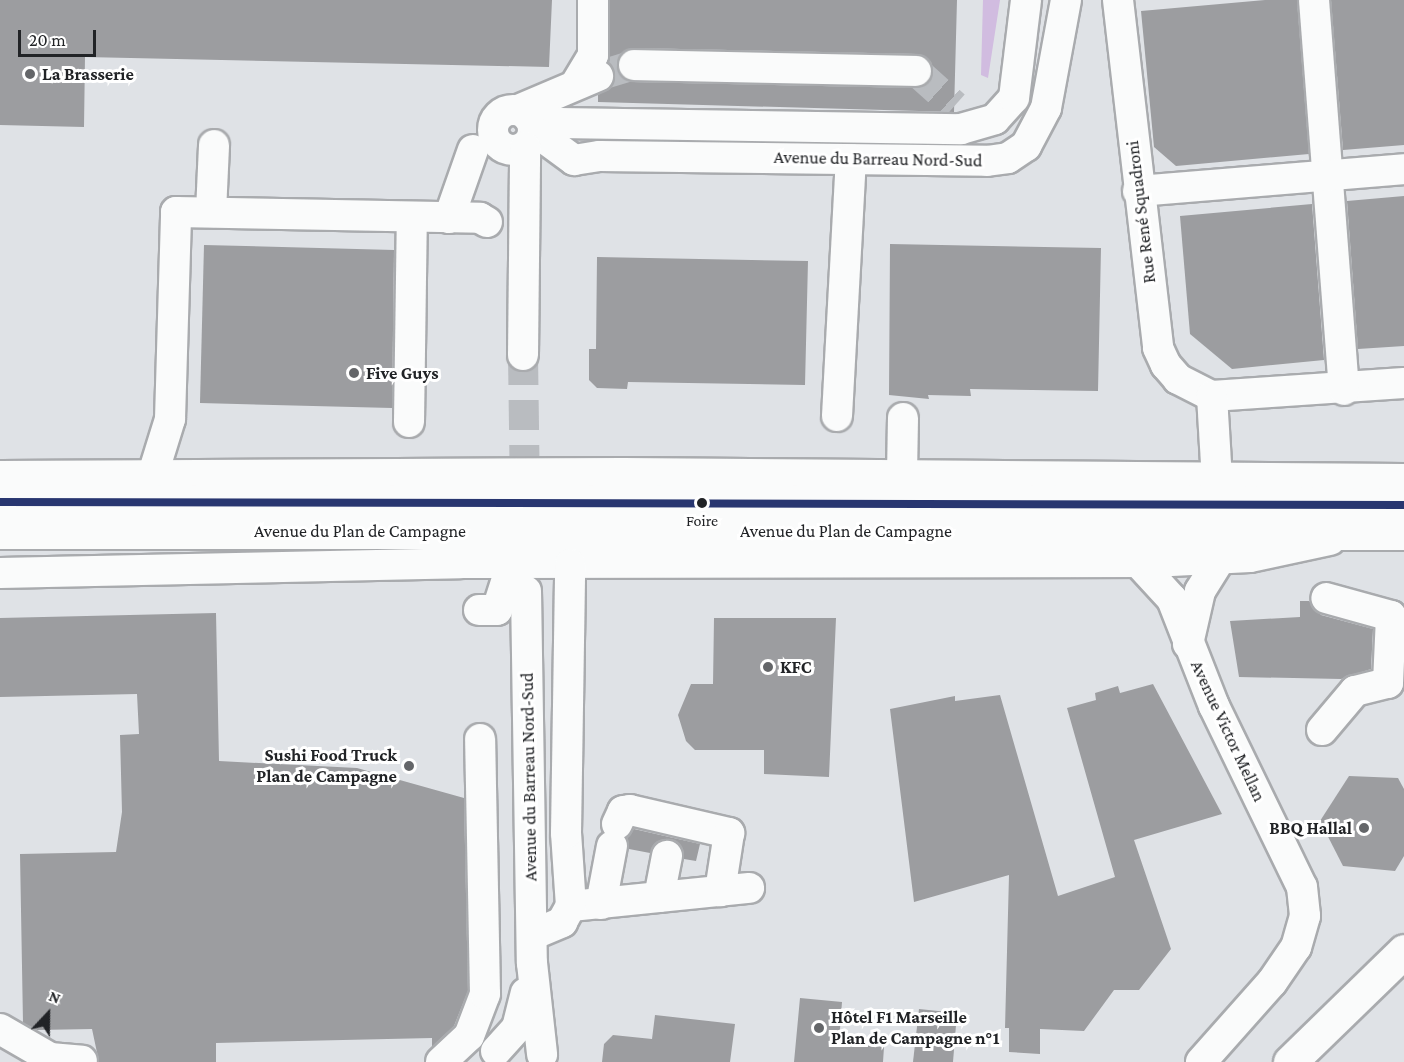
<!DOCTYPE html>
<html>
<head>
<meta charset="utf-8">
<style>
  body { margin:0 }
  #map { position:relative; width:1404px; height:1062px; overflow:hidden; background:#dfe2e6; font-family:"Crimson Pro",serif }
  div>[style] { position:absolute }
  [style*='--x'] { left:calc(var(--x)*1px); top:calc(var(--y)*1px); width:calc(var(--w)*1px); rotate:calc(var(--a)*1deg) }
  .green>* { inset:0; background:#d1bce0 }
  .building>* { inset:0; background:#9c9da0 }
  .minor-tunnel>* { height:30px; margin-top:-15px; transform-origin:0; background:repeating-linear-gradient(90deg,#b9bcc0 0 30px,transparent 0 45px) }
  .roads { filter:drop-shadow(2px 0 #a9abae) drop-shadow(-2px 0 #a9abae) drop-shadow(0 2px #a9abae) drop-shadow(0 -2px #a9abae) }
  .minor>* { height:30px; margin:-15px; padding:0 15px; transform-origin:15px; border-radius:15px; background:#fafbfb }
  .minor>.ring { margin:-15px; padding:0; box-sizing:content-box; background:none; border:30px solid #fafbfb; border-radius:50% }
  .major>* { height:33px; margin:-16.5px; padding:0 16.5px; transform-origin:16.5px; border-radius:16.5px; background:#fafbfb }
  .highway>* { height:33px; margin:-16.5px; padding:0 16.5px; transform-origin:16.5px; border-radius:16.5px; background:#fafbfb }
  .bus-1>* { height:8px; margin:-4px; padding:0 4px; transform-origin:4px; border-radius:4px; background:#283670 }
  .dots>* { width:16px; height:16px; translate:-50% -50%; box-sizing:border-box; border:3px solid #fff; border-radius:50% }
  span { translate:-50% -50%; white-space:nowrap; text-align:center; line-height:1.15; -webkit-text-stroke:6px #fff; paint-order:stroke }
  .bus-label { font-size:16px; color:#212326 }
  .poi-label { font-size:18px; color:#212326; font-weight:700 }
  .left { translate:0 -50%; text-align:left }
  .right { translate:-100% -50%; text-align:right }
  .street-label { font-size:18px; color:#212326 }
  .north { position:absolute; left:18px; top:984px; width:60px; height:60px; -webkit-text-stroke:4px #fff; paint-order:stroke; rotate:22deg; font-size:16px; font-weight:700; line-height:24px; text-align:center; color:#212326 }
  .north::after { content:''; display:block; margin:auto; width:21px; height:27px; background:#212326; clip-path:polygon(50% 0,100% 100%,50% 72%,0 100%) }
  .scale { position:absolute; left:18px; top:30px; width:78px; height:27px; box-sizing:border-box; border:3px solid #212326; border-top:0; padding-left:8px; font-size:18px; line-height:21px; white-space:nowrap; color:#212326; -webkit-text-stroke:4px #fff; paint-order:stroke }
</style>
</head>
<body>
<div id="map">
  <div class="green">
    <div style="clip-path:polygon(983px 0,1000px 0,988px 78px,981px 75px)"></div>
  </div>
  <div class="building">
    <div style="clip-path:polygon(0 0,552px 0,549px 67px,85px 57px,84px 127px,0 125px)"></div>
    <div style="clip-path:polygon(evenodd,610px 0,957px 0,954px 112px,598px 102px,598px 95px,611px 87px,615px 78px,608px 62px,610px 0,634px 48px,916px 54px,931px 62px,933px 72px,925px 86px,916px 88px,634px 82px,625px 79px,617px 65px,620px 56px,634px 48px)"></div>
    <div style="clip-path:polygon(1265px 0,1297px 0,1309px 154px,1176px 166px,1154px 147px,1141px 11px)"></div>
    <div style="clip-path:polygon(1331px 0,1404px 0,1404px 145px,1343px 150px)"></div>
    <div style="clip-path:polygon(1404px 196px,1404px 346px,1358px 349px,1347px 201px)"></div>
    <div style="clip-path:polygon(1312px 204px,1324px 360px,1232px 369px,1190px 334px,1180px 216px)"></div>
    <div style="clip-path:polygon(890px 244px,1101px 248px,1098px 391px,970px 389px,971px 396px,928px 395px,929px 399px,889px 395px)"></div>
    <div style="clip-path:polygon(204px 245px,394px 250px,392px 408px,200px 403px)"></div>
    <div style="clip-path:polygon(597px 257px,808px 261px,805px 385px,628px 382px,627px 389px,597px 388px,589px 380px,589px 349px,596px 349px)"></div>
    <div style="clip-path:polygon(1300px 601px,1309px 601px,1321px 615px,1373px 629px,1371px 669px,1341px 679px,1239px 677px,1230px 621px,1300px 617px)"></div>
    <div style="clip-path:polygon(216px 613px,219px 761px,357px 768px,464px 798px,468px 991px,454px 1026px,432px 1047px,432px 1038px,216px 1043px,216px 1062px,99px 1062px,92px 1029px,37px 1030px,23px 1023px,20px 854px,116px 852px,122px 812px,120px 735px,139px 734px,137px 694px,0 697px,0 618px)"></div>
    <div style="clip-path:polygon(714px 618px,836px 618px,829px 777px,764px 774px,764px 750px,695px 750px,686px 741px,678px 715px,691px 684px,713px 684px)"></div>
    <div style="clip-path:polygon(1153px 684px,1222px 814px,1134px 840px,1171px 949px,1139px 990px,1114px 990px,1084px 1031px,1040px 1029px,1040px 1054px,1009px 1052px,1009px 1028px,1005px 1028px,1009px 875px,914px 902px,890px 709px,955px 696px,955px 701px,1000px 695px,1058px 896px,1115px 877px,1067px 708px,1096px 700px,1095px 693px,1118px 686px,1120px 693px)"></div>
    <div style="clip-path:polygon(1349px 776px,1398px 778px,1404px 789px,1404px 856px,1395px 871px,1343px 866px,1320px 821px)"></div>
    <div style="clip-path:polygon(634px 829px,700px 844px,696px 861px,684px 859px,683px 850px,671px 839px,661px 840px,650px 853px,629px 849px,627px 838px)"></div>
    <div style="clip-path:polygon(800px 998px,842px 1002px,839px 1043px,884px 1047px,883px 1062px,794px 1062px)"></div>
    <div style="clip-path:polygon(919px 1009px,957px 1013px,953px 1062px,913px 1062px)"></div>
    <div style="clip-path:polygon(655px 1015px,735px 1024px,730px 1062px,602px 1062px,604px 1044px,613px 1035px,652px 1039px)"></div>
  </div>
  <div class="minor-tunnel">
    <div style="--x:916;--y:71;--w:52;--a:41.9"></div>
    <div style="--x:598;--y:76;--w:38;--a:-17"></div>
    <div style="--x:523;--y:355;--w:143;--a:89.2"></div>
  </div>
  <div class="roads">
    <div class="minor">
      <div style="--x:1118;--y:0;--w:350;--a:83.4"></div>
      <div style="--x:1158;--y:348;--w:19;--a:65"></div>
      <div style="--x:1166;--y:365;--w:18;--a:49"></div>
      <div style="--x:1178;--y:379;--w:38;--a:27"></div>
      <div style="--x:1212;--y:396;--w:192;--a:-3.9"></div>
      <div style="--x:1314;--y:0;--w:391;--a:85.6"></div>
      <div style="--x:634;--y:65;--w:282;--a:1.2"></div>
      <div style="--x:577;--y:82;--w:31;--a:-59"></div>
      <div style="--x:593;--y:55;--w:55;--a:-90"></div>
      <div class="ring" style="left:493px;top:110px;width:10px;height:10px"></div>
      <div style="--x:518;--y:110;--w:87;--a:-23"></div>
      <div style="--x:529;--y:118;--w:30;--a:9"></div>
      <div style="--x:559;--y:123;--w:402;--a:0.9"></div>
      <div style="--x:961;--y:129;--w:35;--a:-16"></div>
      <div style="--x:995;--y:119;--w:28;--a:-48"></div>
      <div style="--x:1014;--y:98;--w:99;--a:-83"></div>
      <div style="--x:533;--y:130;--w:51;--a:36.2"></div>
      <div style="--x:574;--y:160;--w:26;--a:-9"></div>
      <div style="--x:600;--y:156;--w:387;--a:0.7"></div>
      <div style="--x:987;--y:161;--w:21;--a:-8"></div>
      <div style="--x:1008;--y:158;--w:22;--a:-34"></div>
      <div style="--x:1026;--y:146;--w:43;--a:-62.2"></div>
      <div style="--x:1046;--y:108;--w:110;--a:-79.5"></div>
      <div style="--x:1138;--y:191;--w:267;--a:-4.7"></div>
      <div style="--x:211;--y:212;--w:67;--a:-87.4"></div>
      <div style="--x:449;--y:218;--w:72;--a:-70.6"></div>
      <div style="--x:523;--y:355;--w:208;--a:-89.4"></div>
      <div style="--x:1212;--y:396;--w:83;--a:86.6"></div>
      <div style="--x:837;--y:416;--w:257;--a:-86.9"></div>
      <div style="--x:409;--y:422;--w:203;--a:-89.2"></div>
      <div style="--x:153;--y:474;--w:58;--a:-72.8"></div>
      <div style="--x:170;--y:419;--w:207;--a:-88.3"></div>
      <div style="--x:176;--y:212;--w:304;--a:1.1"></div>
      <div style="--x:480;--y:218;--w:8;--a:30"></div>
      <div style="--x:902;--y:475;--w:57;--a:-89"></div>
      <div style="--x:0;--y:476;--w:623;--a:-0.28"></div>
      <div style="--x:623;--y:473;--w:781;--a:0.44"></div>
      <div style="--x:1139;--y:563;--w:49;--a:47.5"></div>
      <div style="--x:1172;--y:599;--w:115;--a:68.6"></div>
      <div style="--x:1214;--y:706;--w:201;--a:64.1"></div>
      <div style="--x:1302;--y:887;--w:29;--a:84"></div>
      <div style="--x:1305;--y:916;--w:32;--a:106"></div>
      <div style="--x:1296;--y:947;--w:42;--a:124.4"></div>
      <div style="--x:1272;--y:982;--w:107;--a:131.6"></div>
      <div style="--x:0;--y:573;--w:460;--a:-1.2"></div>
      <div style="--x:460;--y:563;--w:692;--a:-0.08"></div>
      <div style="--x:1152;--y:562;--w:98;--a:-2.9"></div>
      <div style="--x:1250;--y:557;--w:82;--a:-12"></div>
      <div style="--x:526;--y:591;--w:372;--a:89.1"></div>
      <div style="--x:532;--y:963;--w:92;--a:83.7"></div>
      <div style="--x:479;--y:610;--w:18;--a:0"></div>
      <div style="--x:497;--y:610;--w:49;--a:-72.3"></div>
      <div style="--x:1188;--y:644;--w:54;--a:-77.2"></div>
      <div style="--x:1200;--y:591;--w:36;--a:-58"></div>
      <div style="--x:1322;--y:730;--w:51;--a:-49.8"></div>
      <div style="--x:1355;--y:691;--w:34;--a:-14"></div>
      <div style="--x:1388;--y:683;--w:67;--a:-87.4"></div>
      <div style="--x:1391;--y:616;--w:67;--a:-164.5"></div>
      <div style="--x:617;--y:824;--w:14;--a:-65"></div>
      <div style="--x:623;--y:811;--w:7;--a:-8"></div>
      <div style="--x:630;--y:810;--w:102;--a:13.1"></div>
      <div style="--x:729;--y:833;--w:59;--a:98.8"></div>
      <div style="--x:659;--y:897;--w:42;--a:-79"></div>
      <div style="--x:601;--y:904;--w:59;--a:-79.3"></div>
      <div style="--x:571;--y:906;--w:179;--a:-5.8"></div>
      <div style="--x:532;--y:935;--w:33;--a:-23"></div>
      <div style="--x:562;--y:922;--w:18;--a:-61"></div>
      <div style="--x:571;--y:906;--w:73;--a:-93.9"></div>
      <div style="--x:566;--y:833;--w:269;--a:-89.1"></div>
      <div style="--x:0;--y:1029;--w:58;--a:30.1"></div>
      <div style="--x:50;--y:1058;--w:32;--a:5"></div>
      <div style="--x:496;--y:1051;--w:31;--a:-48"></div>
      <div style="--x:517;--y:1028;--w:36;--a:-76"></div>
      <div style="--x:441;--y:1062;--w:38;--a:-43"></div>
      <div style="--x:469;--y:1036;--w:45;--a:-69.1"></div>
      <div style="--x:485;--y:994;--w:255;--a:-91.1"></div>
    </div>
    <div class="major">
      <div style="--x:0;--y:502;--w:1166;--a:-0.05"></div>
      <div style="--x:1166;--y:501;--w:238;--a:1"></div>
      <div style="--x:0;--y:532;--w:1404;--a:0.04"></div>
    </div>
    <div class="highway">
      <div style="--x:1290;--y:1062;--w:159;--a:-44.2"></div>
    </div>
  </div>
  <div class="bus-1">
    <div style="--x:0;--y:502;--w:1404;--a:0.12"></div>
  </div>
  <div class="dots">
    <div style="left:30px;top:74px;background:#646669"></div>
    <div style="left:354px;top:373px;background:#646669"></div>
    <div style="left:702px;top:503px;background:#212326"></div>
    <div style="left:768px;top:667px;background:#646669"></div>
    <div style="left:409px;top:766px;background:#646669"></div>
    <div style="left:1364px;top:828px;background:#646669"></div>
    <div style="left:819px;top:1028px;background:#646669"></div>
  </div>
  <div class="bus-label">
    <span style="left:702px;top:521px">Foire</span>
  </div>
  <div class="poi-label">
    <span class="left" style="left:42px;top:74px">La Brasserie</span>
    <span class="left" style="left:366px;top:373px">Five Guys</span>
    <span class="left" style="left:780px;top:667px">KFC</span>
    <span class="right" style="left:397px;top:766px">Sushi Food Truck<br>Plan de Campagne</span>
    <span class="right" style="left:1352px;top:828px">BBQ Hallal</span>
    <span class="left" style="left:831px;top:1028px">Hôtel F1 Marseille<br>Plan de Campagne n°1</span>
  </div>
  <div class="street-label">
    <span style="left:878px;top:159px;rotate:1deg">Avenue du Barreau Nord-Sud</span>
    <span style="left:1141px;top:212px;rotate:-97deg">Rue René Squadroni</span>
    <span style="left:360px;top:531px">Avenue du Plan de Campagne</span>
    <span style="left:846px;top:531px">Avenue du Plan de Campagne</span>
    <span style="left:1228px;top:731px;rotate:65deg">Avenue Victor Mellan</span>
    <span style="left:529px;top:777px;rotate:-91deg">Avenue du Barreau Nord-Sud</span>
  </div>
  <div class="north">N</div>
  <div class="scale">20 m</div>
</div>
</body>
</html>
